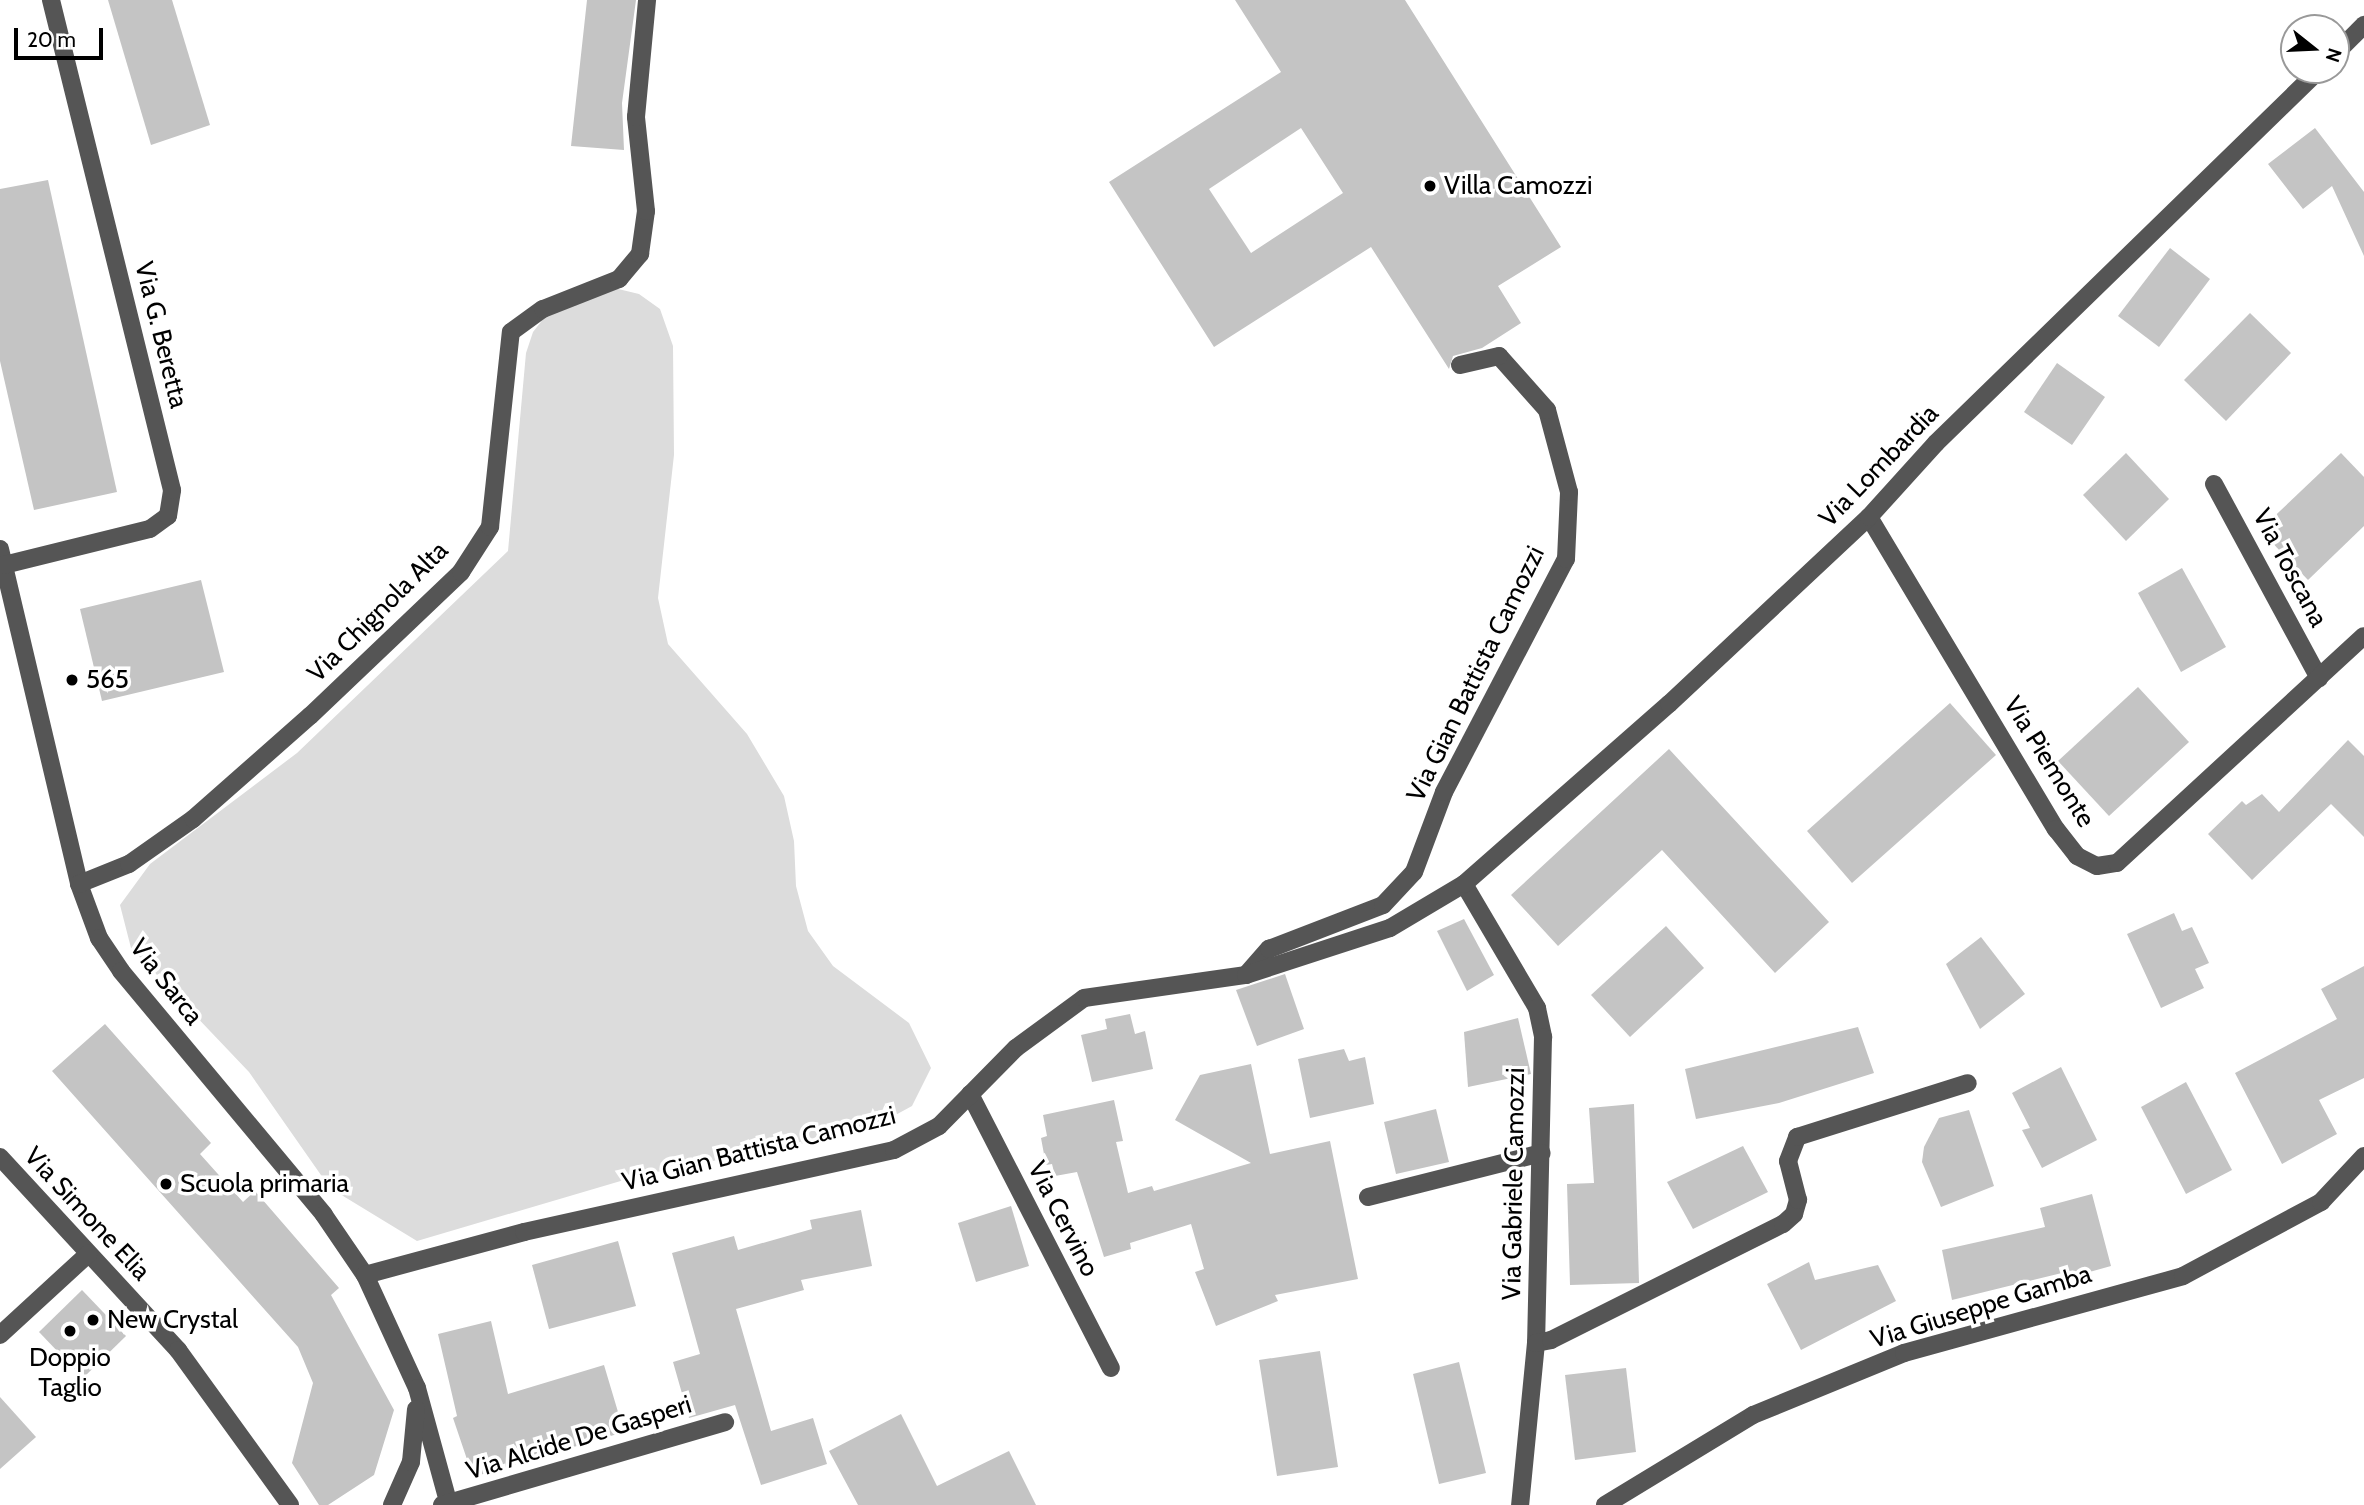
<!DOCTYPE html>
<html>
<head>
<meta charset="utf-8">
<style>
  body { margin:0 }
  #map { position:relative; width:2364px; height:1505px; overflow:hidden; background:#fff; font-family:Cabin,sans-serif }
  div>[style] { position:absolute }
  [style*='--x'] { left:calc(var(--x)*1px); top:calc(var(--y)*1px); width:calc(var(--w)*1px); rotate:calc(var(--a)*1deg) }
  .green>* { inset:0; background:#dcdcdc }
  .building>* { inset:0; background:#c4c4c4 }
  .minor>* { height:18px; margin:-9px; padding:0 9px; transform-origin:9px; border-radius:9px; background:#555 }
  .dots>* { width:19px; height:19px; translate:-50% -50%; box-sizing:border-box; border:4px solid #fff; border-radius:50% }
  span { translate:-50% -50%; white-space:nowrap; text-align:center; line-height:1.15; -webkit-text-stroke:7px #fff; paint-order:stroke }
  .poi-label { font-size:26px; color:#000 }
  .left { translate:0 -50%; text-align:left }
  .street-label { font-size:26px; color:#000 }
  .north { position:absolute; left:2280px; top:14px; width:70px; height:70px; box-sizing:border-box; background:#fff; border:2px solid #999; border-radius:50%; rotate:108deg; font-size:19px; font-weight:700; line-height:28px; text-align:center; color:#000 }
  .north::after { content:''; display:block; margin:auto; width:24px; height:32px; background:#000; clip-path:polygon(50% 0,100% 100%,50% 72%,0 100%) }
  .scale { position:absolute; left:14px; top:28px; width:89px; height:32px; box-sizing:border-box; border:4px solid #000; border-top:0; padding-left:9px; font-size:21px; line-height:24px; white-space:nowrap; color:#000; -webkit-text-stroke:5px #fff; paint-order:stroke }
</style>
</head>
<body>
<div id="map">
  <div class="green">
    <div style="clip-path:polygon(610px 287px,639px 294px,660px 309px,673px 346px,674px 455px,658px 598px,668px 644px,747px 734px,784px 796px,794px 841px,796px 886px,808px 931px,833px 966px,909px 1023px,931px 1068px,912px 1106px,866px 1131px,641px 1175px,417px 1241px,330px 1188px,249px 1072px,131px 948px,120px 905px,150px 864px,297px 753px,508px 551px,526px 353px,533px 332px,548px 313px)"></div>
  </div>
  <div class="building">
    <div style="clip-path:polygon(108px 0,172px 0,210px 125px,151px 145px)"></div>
    <div style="clip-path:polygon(587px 0,636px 0,622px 103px,624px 150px,571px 146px)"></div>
    <div style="clip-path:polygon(evenodd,1235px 0,1405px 0,1561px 247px,1498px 286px,1521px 323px,1482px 348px,1453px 356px,1449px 369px,1371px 247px,1214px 347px,1109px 182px,1281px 72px,1235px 0,1301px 128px,1343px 193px,1251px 253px,1209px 189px,1301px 128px)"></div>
    <div style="clip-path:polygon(2315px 128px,2364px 192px,2364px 256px,2332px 186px,2303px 209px,2268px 164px)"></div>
    <div style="clip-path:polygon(48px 180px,117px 492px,34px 510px,0 361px,0 189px)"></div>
    <div style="clip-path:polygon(2170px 248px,2210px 279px,2159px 347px,2118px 316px)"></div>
    <div style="clip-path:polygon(2250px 313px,2291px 353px,2226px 421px,2184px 380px)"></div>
    <div style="clip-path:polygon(2057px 363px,2105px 397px,2072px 445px,2024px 412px)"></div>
    <div style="clip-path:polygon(2126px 453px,2169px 499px,2126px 541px,2083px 495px)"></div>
    <div style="clip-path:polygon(2341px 453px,2364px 477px,2364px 526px,2308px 580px,2260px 530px)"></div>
    <div style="clip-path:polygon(2182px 568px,2226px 647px,2181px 672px,2138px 593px)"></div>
    <div style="clip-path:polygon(201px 580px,224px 672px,102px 701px,80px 609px)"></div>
    <div style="clip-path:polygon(2138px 687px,2189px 742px,2109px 816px,2058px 761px)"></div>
    <div style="clip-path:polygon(1950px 703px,1996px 755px,1852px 883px,1807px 831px)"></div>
    <div style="clip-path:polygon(2348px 740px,2364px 756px,2364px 837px,2331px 804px,2252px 880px,2208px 834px,2242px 801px,2246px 805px,2262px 794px,2279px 812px)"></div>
    <div style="clip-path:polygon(1669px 749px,1829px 922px,1775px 973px,1662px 850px,1558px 946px,1511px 895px)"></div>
    <div style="clip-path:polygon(2174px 913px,2182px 931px,2192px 927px,2209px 963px,2195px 969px,2204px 988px,2161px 1008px,2127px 934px)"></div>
    <div style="clip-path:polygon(1464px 919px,1494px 975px,1467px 991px,1437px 931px)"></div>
    <div style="clip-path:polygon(1666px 926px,1704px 968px,1630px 1037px,1591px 995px)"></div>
    <div style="clip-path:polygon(1981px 937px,2025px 994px,1980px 1029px,1946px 964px)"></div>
    <div style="clip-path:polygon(2364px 966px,2364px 1078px,2319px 1100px,2337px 1134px,2282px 1164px,2235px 1073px,2337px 1019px,2321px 989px)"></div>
    <div style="clip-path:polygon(1285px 974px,1304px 1029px,1257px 1046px,1236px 990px)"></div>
    <div style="clip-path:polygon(1130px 1014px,1135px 1034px,1145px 1031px,1153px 1069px,1092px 1082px,1081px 1035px,1107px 1029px,1105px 1019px)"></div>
    <div style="clip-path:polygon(1518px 1018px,1531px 1074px,1468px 1087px,1464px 1032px)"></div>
    <div style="clip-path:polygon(105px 1024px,211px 1143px,200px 1154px,243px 1202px,255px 1191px,339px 1288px,331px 1295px,394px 1410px,374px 1475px,328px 1505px,319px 1505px,292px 1463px,313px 1383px,298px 1347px,52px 1071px)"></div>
    <div style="clip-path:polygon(1858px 1027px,1874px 1073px,1779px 1103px,1696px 1119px,1685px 1069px)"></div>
    <div style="clip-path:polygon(1344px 1049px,1349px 1061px,1365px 1057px,1374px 1104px,1310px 1118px,1298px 1059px)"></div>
    <div style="clip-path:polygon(1251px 1064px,1270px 1154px,1330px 1141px,1358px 1279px,1275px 1295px,1278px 1301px,1216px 1326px,1195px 1272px,1204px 1269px,1191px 1224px,1130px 1243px,1131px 1249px,1104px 1257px,1077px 1172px,1055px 1176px,1052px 1164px,1046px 1165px,1041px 1138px,1047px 1136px,1043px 1115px,1114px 1100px,1123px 1141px,1116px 1142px,1128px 1193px,1152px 1186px,1154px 1191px,1251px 1163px,1175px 1120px,1200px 1075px)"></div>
    <div style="clip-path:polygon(2061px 1067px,2097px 1140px,2042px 1168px,2022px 1130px,2030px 1128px,2012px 1093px)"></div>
    <div style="clip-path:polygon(2186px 1082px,2232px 1170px,2186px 1194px,2141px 1107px)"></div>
    <div style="clip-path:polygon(1634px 1104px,1639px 1283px,1570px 1285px,1567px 1184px,1594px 1183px,1589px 1108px)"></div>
    <div style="clip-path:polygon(1436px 1109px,1449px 1162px,1396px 1174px,1384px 1122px)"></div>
    <div style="clip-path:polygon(1969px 1110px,1994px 1186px,1941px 1207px,1922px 1162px,1924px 1147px,1939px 1118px)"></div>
    <div style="clip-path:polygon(1743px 1146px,1768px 1192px,1693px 1229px,1667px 1182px)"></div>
    <div style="clip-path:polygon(2092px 1194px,2111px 1266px,2068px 1278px,2066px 1272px,1952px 1300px,1942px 1250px,2045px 1227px,2040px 1208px)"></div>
    <div style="clip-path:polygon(1011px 1206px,1029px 1266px,976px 1282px,958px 1223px)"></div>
    <div style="clip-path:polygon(861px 1210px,872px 1266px,801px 1280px,804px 1290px,736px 1309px,771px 1431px,813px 1418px,827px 1464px,761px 1485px,735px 1405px,689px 1418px,673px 1362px,700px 1354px,672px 1253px,734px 1236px,738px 1250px,812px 1229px,810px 1220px)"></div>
    <div style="clip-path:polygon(618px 1241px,636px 1306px,549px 1329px,532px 1265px)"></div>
    <div style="clip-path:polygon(1809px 1262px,1815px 1280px,1878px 1265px,1896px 1301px,1801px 1350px,1767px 1284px)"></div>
    <div style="clip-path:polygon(82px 1290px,126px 1336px,83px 1378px,39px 1332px)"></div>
    <div style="clip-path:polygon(491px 1321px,508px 1394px,604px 1365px,624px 1432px,473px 1477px,453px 1418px,457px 1416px,438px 1334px)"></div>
    <div style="clip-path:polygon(1320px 1351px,1338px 1467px,1277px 1476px,1259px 1360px)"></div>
    <div style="clip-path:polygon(1459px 1362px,1486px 1473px,1439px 1484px,1413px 1374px)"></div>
    <div style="clip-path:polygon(1626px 1368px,1636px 1452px,1575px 1460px,1565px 1375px)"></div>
    <div style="clip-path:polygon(0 1397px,36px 1437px,0 1469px)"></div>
    <div style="clip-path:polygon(901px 1414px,937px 1486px,1009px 1451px,1036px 1505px,858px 1505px,829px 1451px)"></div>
  </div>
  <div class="minor">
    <div style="--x:2336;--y:53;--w:40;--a:-45"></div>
    <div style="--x:2214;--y:484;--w:221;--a:61.6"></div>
    <div style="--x:1869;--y:517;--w:364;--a:59.1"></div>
    <div style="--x:2056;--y:829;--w:34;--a:52"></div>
    <div style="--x:2077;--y:856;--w:22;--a:27"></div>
    <div style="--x:2097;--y:866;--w:20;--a:-9"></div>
    <div style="--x:2117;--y:863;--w:335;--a:-42.6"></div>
    <div style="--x:0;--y:549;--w:344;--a:76.7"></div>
    <div style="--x:79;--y:884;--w:58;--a:69.7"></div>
    <div style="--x:99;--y:938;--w:40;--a:56"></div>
    <div style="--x:121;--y:971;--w:317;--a:50.2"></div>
    <div style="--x:324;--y:1215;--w:73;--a:55.7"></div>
    <div style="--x:365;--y:1275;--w:124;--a:65.3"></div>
    <div style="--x:417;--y:1388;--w:121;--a:74.7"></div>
    <div style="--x:4;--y:565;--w:150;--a:-13.9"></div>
    <div style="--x:150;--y:529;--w:22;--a:-36"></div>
    <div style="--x:168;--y:516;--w:26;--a:-81"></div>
    <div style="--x:172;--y:490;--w:505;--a:-103.87"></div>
    <div style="--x:79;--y:884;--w:54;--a:-21.8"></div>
    <div style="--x:129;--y:864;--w:78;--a:-35.1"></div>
    <div style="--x:193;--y:819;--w:156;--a:-41.4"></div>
    <div style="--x:310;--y:716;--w:209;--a:-43.6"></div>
    <div style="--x:461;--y:572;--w:54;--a:-57.2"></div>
    <div style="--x:490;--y:527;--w:196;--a:-83.9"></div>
    <div style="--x:511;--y:332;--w:39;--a:-36"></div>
    <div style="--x:543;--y:309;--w:82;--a:-21.5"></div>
    <div style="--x:619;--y:279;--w:33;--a:-50"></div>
    <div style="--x:640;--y:254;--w:43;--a:-82.1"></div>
    <div style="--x:646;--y:211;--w:95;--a:-96.1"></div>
    <div style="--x:636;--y:117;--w:118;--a:-84.6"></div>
    <div style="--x:1464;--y:884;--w:144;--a:59.5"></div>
    <div style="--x:1537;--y:1008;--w:30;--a:78"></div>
    <div style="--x:1543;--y:1037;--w:306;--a:91.3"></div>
    <div style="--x:1536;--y:1343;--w:163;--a:95.6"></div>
    <div style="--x:1246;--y:975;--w:35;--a:-49"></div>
    <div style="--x:1269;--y:949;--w:122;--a:-21.1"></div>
    <div style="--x:1383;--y:905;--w:45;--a:-46.8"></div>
    <div style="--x:1414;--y:872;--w:85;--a:-69.4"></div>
    <div style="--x:1444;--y:792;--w:263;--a:-62.4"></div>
    <div style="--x:1566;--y:559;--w:67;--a:-87.4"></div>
    <div style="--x:1569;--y:492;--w:85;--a:-105"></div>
    <div style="--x:1547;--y:410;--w:72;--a:-131.6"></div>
    <div style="--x:1499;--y:356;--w:40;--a:167"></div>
    <div style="--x:970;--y:1094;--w:308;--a:62.8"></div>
    <div style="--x:0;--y:1157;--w:263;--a:47.3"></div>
    <div style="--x:178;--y:1350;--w:191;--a:54.1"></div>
    <div style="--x:1368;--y:1197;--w:179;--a:-14.2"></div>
    <div style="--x:365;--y:1275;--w:165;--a:-15.1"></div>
    <div style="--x:524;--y:1232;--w:379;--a:-12.5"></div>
    <div style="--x:894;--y:1150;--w:51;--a:-28.1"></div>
    <div style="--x:939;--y:1126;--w:110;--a:-45.4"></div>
    <div style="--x:1016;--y:1048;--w:84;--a:-36.3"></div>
    <div style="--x:1084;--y:998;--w:164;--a:-8.1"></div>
    <div style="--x:1246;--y:975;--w:151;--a:-18.1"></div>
    <div style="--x:1390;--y:928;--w:86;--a:-30.7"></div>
    <div style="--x:1464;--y:884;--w:273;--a:-41.3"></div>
    <div style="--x:1669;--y:704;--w:274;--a:-43.1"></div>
    <div style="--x:1869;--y:517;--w:100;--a:-47.8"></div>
    <div style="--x:1936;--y:443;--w:535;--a:-44.24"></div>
    <div style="--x:0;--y:1335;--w:120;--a:-42.6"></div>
    <div style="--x:1536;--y:1343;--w:15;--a:-11"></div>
    <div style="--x:1551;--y:1340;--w:259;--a:-26.6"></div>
    <div style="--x:1783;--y:1224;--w:15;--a:-42"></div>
    <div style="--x:1794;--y:1214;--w:15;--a:-74"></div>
    <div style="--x:1798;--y:1200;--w:40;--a:-104.4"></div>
    <div style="--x:1788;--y:1161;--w:26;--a:-69"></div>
    <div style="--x:1797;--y:1137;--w:179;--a:-17.5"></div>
    <div style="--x:392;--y:1505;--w:47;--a:-66.2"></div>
    <div style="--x:411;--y:1462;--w:53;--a:-84.6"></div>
    <div style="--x:442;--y:1505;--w:295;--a:-16.3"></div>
    <div style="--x:1605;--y:1505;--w:173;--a:-31.3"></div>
    <div style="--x:1753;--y:1415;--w:163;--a:-22.3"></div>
    <div style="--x:1904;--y:1353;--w:289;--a:-15.4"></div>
    <div style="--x:2183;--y:1276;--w:157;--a:-28.2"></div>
    <div style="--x:2321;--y:1202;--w:63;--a:-46.9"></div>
  </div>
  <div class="dots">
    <div style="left:1430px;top:186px;background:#000"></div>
    <div style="left:72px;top:680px;background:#000"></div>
    <div style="left:166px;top:1184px;background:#000"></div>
    <div style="left:93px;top:1320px;background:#000"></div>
    <div style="left:70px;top:1331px;background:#000"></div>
  </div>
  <div class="poi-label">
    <span class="left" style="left:1444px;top:186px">Villa Camozzi</span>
    <span class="left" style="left:86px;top:680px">565</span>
    <span class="left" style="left:180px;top:1184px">Scuola primaria</span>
    <span class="left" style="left:107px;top:1320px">New Crystal</span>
    <span style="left:70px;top:1373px">Doppio<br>Taglio</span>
  </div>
  <div class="street-label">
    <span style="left:161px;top:335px;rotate:76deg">Via G. Beretta</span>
    <span style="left:1879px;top:466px;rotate:-46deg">Via Lombardia</span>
    <span style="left:2290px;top:568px;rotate:62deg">Via Toscana</span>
    <span style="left:378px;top:612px;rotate:-45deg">Via Chignola Alta</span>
    <span style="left:1476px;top:674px;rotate:-64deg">Via Gian Battista Camozzi</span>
    <span style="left:2049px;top:762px;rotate:58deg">Via Piemonte</span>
    <span style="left:166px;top:982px;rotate:52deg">Via Sarca</span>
    <span style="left:759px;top:1149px;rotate:-14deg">Via Gian Battista Camozzi</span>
    <span style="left:1514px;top:1184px;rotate:-89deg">Via Gabriele Camozzi</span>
    <span style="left:87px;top:1214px;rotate:47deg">Via Simone Elia</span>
    <span style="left:1063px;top:1219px;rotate:63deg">Via Cervino</span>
    <span style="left:1981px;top:1307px;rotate:-17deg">Via Giuseppe Gamba</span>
    <span style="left:579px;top:1438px;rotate:-17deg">Via Alcide De Gasperi</span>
  </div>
  <div class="north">N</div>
  <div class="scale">20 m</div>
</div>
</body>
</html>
